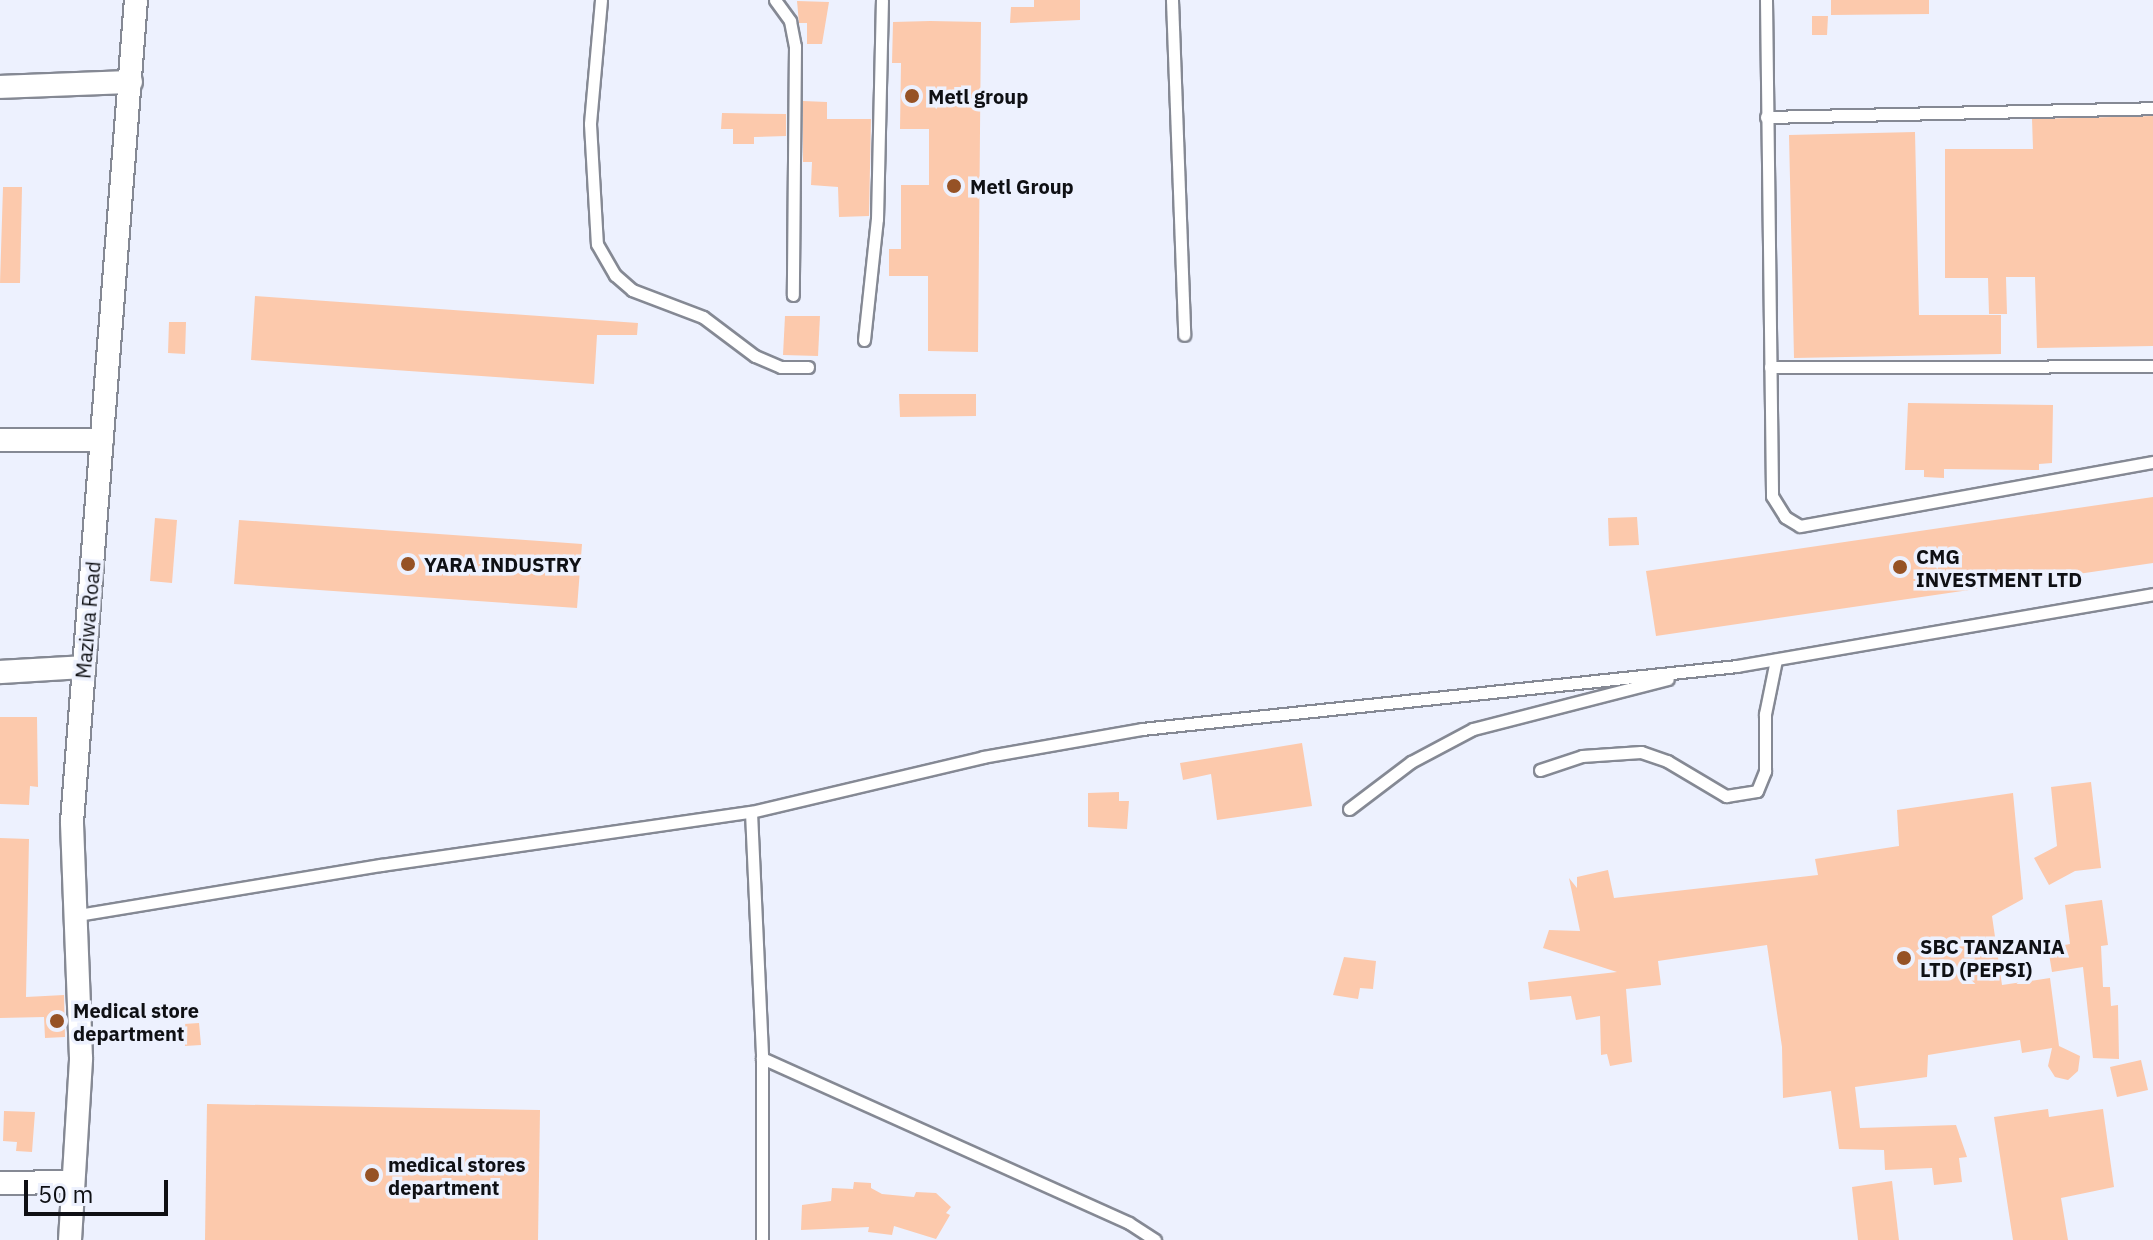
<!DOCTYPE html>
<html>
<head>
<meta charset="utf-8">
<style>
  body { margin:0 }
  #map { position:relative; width:2153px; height:1240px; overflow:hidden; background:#edf1fe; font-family:"IBM Plex Sans",sans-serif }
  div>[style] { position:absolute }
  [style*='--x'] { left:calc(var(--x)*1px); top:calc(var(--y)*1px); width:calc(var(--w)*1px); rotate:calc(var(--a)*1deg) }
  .building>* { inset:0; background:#fcc9ac }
  .roads { filter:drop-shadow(2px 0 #858994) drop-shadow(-2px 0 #858994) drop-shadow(0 2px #858994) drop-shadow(0 -2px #858994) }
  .service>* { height:11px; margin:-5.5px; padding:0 5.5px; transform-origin:5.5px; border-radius:5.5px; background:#fff }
  .minor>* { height:22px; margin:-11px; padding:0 11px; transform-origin:11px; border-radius:11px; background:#fff }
  .dots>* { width:22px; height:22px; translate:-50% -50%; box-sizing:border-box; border:4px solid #edf1fe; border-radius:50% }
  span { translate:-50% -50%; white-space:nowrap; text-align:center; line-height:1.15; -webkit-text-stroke:7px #edf1fe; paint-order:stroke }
  .poi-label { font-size:20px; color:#0f1014; font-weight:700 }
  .left { translate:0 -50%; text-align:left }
  .street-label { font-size:20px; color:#0f1014 }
  .scale { position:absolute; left:24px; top:1180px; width:144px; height:36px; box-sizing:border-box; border:4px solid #0f1014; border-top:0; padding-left:10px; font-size:24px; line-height:28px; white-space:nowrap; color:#0f1014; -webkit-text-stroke:6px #edf1fe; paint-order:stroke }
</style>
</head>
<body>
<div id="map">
  <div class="building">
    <div style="clip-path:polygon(1034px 0,1080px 0,1080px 20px,1010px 23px,1011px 7px,1034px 7px)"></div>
    <div style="clip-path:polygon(1831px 0,1929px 0,1929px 14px,1831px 15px)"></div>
    <div style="clip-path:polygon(797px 1px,829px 2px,822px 44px,807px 44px,807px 23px,799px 23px)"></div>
    <div style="clip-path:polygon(1812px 16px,1828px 16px,1827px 35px,1812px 35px)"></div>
    <div style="clip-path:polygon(930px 21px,981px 22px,978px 352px,928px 351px,928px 276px,889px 276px,889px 249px,901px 249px,901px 185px,929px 185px,929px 129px,900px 129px,901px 63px,892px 63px,893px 22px)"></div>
    <div style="clip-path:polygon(803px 101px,827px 102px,827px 119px,871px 119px,869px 216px,839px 217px,838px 187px,811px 185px,812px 162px,803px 162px)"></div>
    <div style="clip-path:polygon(722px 113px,786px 114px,786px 136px,754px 137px,754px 144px,733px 144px,733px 129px,721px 129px)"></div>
    <div style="clip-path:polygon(2153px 116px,2153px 346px,2037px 348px,2035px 277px,2006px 277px,2007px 314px,1989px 314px,1988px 278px,1945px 278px,1945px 149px,2033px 149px,2032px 119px)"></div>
    <div style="clip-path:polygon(1915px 132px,1919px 315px,2001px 315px,2001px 354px,1794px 358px,1789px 135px)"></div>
    <div style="clip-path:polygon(3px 187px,22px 187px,20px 283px,0 283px)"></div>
    <div style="clip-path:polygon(255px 296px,638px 323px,637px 335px,597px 335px,594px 384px,251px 360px)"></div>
    <div style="clip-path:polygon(785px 316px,820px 316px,818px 356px,783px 355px)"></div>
    <div style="clip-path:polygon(169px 322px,186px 322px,185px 354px,168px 353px)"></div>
    <div style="clip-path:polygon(899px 394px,976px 394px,976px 416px,900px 417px)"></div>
    <div style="clip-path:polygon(1908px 403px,2053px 405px,2052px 463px,2039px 464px,2039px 470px,1944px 469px,1944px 478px,1924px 477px,1924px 470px,1905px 470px)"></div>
    <div style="clip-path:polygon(2153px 497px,2153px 563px,1656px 636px,1646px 571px)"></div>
    <div style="clip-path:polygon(1637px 517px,1639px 545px,1609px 546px,1608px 518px)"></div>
    <div style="clip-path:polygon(155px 518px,177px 520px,172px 583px,150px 581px)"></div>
    <div style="clip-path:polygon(239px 520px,582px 544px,577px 608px,234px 584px)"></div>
    <div style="clip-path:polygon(0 717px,37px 717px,38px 787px,30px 786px,29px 805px,0 804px)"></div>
    <div style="clip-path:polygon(1302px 743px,1312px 806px,1217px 820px,1211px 774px,1183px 780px,1180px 763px)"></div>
    <div style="clip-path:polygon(2091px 782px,2101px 868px,2075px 871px,2049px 885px,2034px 858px,2057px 846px,2051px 787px)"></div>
    <div style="clip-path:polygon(1119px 792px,1119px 801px,1129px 801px,1127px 829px,1088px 827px,1088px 793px)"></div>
    <div style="clip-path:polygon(2013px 793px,2023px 899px,1992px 916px,2002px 985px,2050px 978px,2059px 1046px,2080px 1056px,2078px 1071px,2068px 1080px,2055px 1077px,2048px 1066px,2052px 1048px,2022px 1053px,2020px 1040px,1928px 1055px,1927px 1077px,1855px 1087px,1860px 1128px,1956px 1125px,1967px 1157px,1959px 1158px,1962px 1182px,1934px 1185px,1932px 1168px,1885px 1170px,1884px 1150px,1839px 1149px,1831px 1091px,1783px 1098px,1782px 1047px,1767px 945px,1658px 961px,1661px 985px,1626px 989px,1632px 1062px,1610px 1066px,1607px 1054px,1601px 1055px,1600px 1016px,1576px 1020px,1571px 996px,1530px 1000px,1528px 982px,1617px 972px,1543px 948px,1549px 930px,1580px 931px,1569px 878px,1577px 888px,1577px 877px,1608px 870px,1614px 898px,1818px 875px,1815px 859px,1899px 846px,1897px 810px)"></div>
    <div style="clip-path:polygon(0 838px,29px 839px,26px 997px,64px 995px,65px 1037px,45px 1038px,44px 1017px,0 1018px)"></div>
    <div style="clip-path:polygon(2102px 900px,2108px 945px,2101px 946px,2103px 987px,2110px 987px,2111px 1006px,2118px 1005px,2119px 1059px,2093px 1058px,2083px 967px,2052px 972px,2048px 948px,2070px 944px,2065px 905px)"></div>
    <div style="clip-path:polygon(1344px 957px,1376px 961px,1373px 989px,1360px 988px,1358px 999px,1333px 995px)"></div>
    <div style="clip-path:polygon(199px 1023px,201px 1045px,185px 1046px,184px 1024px)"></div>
    <div style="clip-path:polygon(2141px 1060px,2148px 1090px,2117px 1097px,2110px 1067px)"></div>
    <div style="clip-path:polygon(207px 1104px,540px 1110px,538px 1240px,205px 1240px)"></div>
    <div style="clip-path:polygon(2048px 1109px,2049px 1117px,2103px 1109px,2114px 1187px,2061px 1198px,2068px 1240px,2013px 1240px,1994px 1117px)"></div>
    <div style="clip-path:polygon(4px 1111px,35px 1112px,32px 1152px,16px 1151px,17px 1142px,3px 1141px)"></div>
    <div style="clip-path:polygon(1892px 1181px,1899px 1240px,1858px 1240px,1852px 1187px)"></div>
    <div style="clip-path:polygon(854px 1182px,871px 1183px,871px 1188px,882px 1194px,914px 1197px,916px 1192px,936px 1193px,951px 1207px,946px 1213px,950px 1215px,936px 1239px,894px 1226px,892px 1235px,868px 1232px,869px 1227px,801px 1230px,802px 1205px,831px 1201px,832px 1188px,853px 1189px)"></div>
  </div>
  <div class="roads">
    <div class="service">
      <div style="--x:601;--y:0;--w:124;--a:95.1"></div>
      <div style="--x:590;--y:124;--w:120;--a:86.7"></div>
      <div style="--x:597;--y:244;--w:36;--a:60"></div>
      <div style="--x:615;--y:275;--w:23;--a:41"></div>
      <div style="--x:632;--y:290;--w:76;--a:20.8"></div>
      <div style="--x:703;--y:317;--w:65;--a:36.9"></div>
      <div style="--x:755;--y:356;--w:28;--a:23"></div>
      <div style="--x:781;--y:367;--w:27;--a:0"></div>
      <div style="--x:775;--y:0;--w:26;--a:54"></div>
      <div style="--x:790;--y:21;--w:25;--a:79"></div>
      <div style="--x:795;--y:46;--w:249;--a:90.5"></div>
      <div style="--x:1172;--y:0;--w:335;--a:87.9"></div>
      <div style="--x:1766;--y:0;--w:496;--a:89.3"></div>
      <div style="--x:1772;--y:496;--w:25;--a:58"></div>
      <div style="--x:1785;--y:517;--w:17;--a:31"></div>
      <div style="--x:1800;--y:526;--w:359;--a:-10.3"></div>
      <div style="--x:1766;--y:117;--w:387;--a:-1.3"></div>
      <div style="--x:864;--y:340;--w:122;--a:-83.9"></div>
      <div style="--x:877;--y:219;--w:219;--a:-88.7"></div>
      <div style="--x:1770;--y:367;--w:383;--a:-0.1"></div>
      <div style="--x:1540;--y:770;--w:44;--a:-18.4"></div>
      <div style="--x:1582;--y:756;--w:59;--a:-3.9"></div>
      <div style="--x:1641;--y:752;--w:28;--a:19"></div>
      <div style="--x:1667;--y:761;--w:69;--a:30.7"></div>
      <div style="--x:1726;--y:796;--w:31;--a:-9"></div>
      <div style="--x:1757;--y:791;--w:22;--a:-68"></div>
      <div style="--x:1765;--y:771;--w:57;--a:-90"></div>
      <div style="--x:1765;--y:714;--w:55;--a:-78.5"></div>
      <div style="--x:1349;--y:809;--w:78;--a:-37.2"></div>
      <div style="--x:1411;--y:762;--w:70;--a:-28"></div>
      <div style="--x:1473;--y:729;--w:201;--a:-14.4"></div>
      <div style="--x:751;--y:812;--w:246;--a:87.4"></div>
      <div style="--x:762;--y:1058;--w:182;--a:90"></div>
      <div style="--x:72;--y:916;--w:313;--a:-9.4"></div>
      <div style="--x:381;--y:865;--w:374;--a:-8.2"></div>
      <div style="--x:751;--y:812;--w:238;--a:-13.3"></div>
      <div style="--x:983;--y:757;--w:161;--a:-10"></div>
      <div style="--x:1142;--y:729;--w:598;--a:-6.04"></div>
      <div style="--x:1737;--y:666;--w:422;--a:-9.8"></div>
      <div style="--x:762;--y:1058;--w:402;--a:24.2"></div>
      <div style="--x:1129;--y:1223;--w:31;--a:33"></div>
    </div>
    <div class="minor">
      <div style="--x:0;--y:87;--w:131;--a:-2.2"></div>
      <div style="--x:0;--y:440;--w:102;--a:0"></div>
      <div style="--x:0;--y:672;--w:84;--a:-3.4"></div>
      <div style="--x:0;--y:1183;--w:73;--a:-0.8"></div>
      <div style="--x:70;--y:1240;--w:182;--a:-86.5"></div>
      <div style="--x:81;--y:1058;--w:236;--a:-92.2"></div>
      <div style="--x:72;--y:822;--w:824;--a:-85.55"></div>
    </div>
  </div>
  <div class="dots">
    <div style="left:912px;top:96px;background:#965225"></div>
    <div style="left:954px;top:186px;background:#965225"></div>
    <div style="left:408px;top:564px;background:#965225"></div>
    <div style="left:1900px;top:567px;background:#965225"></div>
    <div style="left:1904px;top:958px;background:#965225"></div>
    <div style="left:57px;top:1021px;background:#965225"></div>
    <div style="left:372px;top:1175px;background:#965225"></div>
  </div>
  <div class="poi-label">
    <span class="left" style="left:928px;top:96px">Metl group</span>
    <span class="left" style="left:970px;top:186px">Metl Group</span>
    <span class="left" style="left:1916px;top:568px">CMG<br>INVESTMENT LTD</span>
    <span class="left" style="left:424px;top:564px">YARA INDUSTRY</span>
    <span class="left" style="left:1920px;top:958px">SBC TANZANIA<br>LTD (PEPSI)</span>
    <span class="left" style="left:73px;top:1022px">Medical store<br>department</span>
    <span class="left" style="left:388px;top:1176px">medical stores<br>department</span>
  </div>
  <div class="street-label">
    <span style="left:88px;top:620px;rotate:-85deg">Maziwa Road</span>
  </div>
  <div class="scale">50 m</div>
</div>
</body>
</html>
